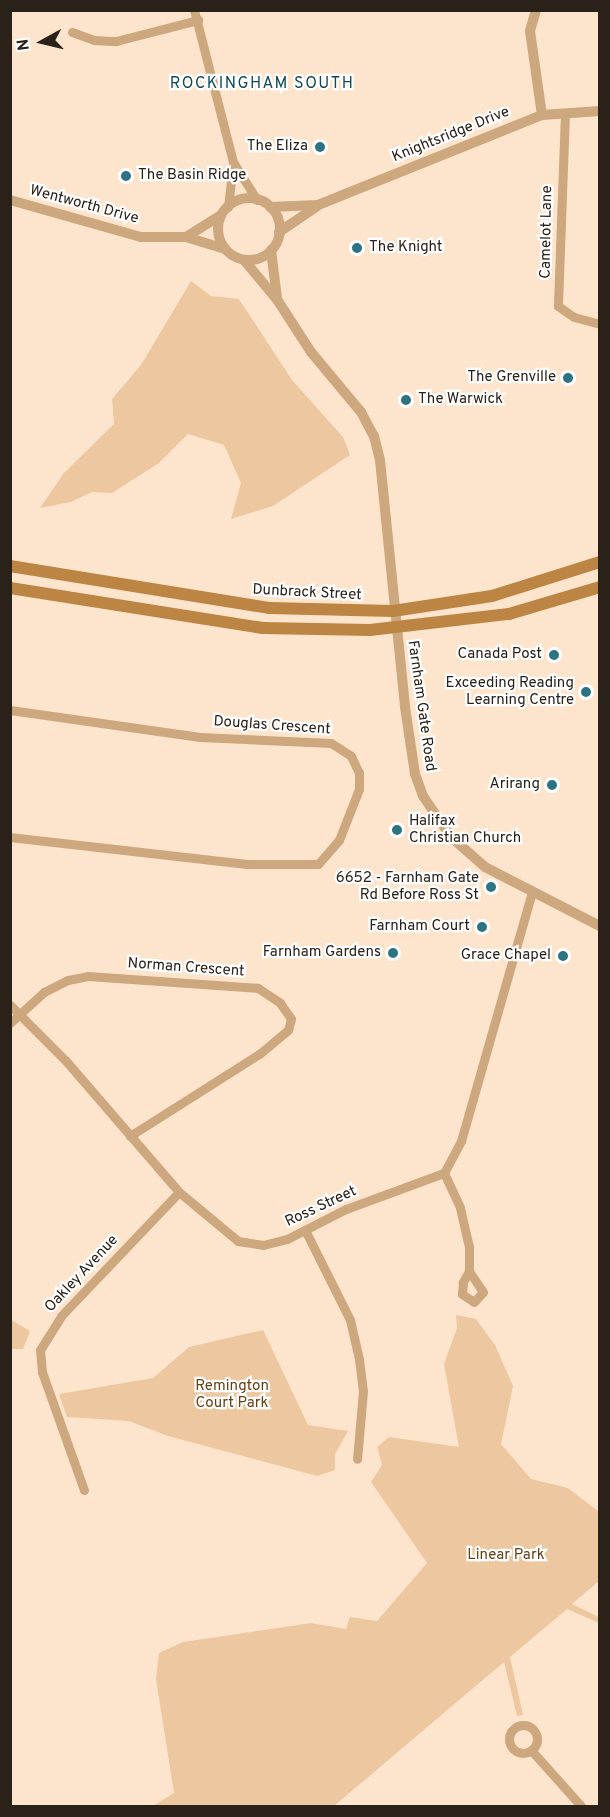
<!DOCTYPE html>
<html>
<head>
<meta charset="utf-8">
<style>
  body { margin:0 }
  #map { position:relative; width:610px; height:1817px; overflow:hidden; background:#fce5cc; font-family:Overpass,sans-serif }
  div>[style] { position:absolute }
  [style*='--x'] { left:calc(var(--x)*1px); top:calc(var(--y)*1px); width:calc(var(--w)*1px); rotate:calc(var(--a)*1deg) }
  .green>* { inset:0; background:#ecc7a0 }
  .minor>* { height:9px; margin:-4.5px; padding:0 4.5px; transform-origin:4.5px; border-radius:4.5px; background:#cda77e }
  .minor>.ring { margin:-4.5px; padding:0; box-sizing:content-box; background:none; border:9px solid #cda77e; border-radius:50% }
  .tertiary>* { height:10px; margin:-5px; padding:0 5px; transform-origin:5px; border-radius:5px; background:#cda77e }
  .tertiary>.ring { margin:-5px; padding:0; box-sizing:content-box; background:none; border:10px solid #cda77e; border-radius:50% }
  .secondary>* { height:12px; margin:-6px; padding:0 6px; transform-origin:6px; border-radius:6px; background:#bc8544 }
  .dots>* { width:16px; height:16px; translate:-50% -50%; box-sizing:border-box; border:3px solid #fff; border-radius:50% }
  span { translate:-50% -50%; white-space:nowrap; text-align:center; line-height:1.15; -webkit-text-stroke:4.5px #fff; paint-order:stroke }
  .street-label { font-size:15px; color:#2a2118 }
  .poi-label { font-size:15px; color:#2a2118 }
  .right { translate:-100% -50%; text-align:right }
  .left { translate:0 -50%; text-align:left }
  .park-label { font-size:15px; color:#654215 }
  .neighbourhood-label { font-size:16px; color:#0f4a55; letter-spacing:1.5px }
  .frame { position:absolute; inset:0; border:12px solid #2a2118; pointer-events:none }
  .north { position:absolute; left:12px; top:12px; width:60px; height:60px; -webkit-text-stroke:4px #fff; paint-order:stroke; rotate:262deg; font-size:16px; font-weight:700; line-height:24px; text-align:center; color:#2a2118 }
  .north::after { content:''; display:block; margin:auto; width:21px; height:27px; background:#2a2118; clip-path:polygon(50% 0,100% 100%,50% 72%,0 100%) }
</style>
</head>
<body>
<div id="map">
  <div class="green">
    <div style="clip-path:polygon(191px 281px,211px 296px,239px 299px,292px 380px,343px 437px,350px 455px,273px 506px,231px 519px,241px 483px,224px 445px,188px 434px,159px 463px,112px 493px,92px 492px,71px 502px,40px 508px,64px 473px,114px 424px,112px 399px,141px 365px)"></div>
    <div style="clip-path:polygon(456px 1315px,476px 1319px,495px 1345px,513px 1386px,501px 1444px,531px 1479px,568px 1488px,599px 1512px,599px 1581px,572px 1604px,599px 1617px,599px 1623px,567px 1609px,510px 1657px,523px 1715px,517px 1716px,504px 1662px,334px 1806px,153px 1806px,174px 1793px,156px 1679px,159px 1653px,183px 1642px,311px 1623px,346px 1629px,350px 1617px,377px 1621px,427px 1563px,371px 1482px,382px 1465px,377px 1447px,389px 1437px,459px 1447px,444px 1364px,457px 1328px)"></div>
    <div style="clip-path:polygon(10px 1319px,30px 1331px,23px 1349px,11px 1349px)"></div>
    <div style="clip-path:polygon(263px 1330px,308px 1425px,348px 1431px,335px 1454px,335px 1470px,317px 1476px,168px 1436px,129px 1421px,67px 1417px,59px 1394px,153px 1378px,189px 1347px)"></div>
  </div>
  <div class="minor">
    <div style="--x:194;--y:10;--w:157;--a:75.6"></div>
    <div style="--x:233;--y:162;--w:45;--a:57.7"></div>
    <div style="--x:72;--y:32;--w:23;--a:20"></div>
    <div style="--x:94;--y:40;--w:22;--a:3"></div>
    <div style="--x:116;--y:41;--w:85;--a:-14.4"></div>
    <div style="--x:565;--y:113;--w:193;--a:92.1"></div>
    <div style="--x:558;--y:306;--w:19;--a:35"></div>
    <div style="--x:574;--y:317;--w:27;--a:15"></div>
    <div style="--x:228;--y:207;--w:43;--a:-83.4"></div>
    <div style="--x:10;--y:710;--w:192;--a:8.1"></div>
    <div style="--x:200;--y:737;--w:131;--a:2.6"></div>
    <div style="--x:331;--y:743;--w:24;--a:33"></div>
    <div style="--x:351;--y:756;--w:19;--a:65"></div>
    <div style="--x:359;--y:773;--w:16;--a:90"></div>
    <div style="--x:359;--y:789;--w:55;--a:111.4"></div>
    <div style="--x:339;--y:840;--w:32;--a:131"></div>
    <div style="--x:318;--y:864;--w:71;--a:180"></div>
    <div style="--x:247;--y:864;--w:239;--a:-173.5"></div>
    <div style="--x:10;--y:1005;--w:79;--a:45"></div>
    <div style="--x:66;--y:1061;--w:173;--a:49.2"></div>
    <div style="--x:179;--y:1192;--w:77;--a:39.7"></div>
    <div style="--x:238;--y:1241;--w:25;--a:9"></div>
    <div style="--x:263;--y:1245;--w:25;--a:-14"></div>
    <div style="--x:287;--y:1239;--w:66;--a:-27"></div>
    <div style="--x:346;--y:1209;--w:104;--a:-20.2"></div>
    <div style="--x:444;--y:1173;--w:36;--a:-62"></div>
    <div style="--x:461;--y:1141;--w:260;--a:-74.1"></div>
    <div style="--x:10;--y:1023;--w:46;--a:-42.4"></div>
    <div style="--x:44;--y:992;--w:27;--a:-27"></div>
    <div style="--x:68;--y:980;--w:20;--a:-11"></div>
    <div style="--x:88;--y:976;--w:170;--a:4"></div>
    <div style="--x:258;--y:988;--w:27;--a:34"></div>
    <div style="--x:280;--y:1003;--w:19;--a:55"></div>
    <div style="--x:291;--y:1019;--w:11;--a:105"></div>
    <div style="--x:288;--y:1030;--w:38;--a:140"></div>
    <div style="--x:259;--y:1054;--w:153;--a:147.6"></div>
    <div style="--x:444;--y:1173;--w:38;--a:65"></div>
    <div style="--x:460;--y:1208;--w:40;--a:77"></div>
    <div style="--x:469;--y:1247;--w:24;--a:90"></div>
    <div style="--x:469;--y:1271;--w:13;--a:119"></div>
    <div style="--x:463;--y:1282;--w:12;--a:95"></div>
    <div style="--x:462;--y:1294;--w:14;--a:34"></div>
    <div style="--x:474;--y:1302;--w:13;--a:-48"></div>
    <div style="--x:483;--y:1292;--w:25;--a:-124"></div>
    <div style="--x:305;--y:1230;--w:101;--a:63.4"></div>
    <div style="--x:350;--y:1320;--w:40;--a:77"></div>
    <div style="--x:359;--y:1359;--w:32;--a:83"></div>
    <div style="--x:363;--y:1391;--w:68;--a:95"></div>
    <div style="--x:84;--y:1490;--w:125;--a:-109.6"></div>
    <div style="--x:42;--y:1372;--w:22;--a:-95"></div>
    <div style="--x:40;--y:1350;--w:40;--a:-58"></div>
    <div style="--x:61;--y:1316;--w:171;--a:-46.4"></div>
    <div class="ring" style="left:509px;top:1725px;width:19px;height:19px"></div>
    <div style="--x:531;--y:1750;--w:75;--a:48.2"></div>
  </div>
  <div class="tertiary">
    <div style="--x:536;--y:10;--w:22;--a:106"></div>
    <div style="--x:530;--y:31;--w:85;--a:81.9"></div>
    <div class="ring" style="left:218px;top:198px;width:52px;height:52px"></div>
    <div style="--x:10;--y:200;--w:136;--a:15.8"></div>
    <div style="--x:141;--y:237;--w:45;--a:0"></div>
    <div style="--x:186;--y:237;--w:41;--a:17.1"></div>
    <div style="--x:270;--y:207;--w:48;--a:-2.4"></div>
    <div style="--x:318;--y:205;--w:241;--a:-21.9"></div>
    <div style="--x:542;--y:115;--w:58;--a:-3.9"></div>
    <div style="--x:279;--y:232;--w:45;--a:-34"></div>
    <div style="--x:186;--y:237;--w:41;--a:-32.2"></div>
    <div style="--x:271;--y:250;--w:48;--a:82.9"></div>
    <div style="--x:244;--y:260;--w:53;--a:50.3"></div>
    <div style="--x:278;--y:301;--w:61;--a:57.1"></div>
    <div style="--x:311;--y:352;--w:78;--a:50.2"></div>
    <div style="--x:361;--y:412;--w:27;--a:62"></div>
    <div style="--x:374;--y:436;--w:25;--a:76"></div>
    <div style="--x:380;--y:460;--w:248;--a:84.2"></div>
    <div style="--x:405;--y:707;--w:68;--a:81.5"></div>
    <div style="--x:415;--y:774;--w:23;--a:70"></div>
    <div style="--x:423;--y:796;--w:50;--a:55.7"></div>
    <div style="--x:451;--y:837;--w:45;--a:41.4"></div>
    <div style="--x:485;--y:867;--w:129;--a:27.2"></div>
  </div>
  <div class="secondary">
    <div style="--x:10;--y:566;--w:262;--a:9.2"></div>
    <div style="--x:269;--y:608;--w:124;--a:1.4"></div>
    <div style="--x:393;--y:611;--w:100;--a:-8.6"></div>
    <div style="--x:492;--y:596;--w:113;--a:-17.5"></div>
    <div style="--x:10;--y:588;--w:256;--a:9"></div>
    <div style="--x:263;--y:628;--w:107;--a:1.1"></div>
    <div style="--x:370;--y:630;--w:140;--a:-6.6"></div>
    <div style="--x:509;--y:614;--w:95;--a:-16.5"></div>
  </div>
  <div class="dots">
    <div style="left:320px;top:147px;background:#2d7381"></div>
    <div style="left:126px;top:176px;background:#2d7381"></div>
    <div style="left:357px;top:248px;background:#2d7381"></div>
    <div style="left:568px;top:378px;background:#2d7381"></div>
    <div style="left:406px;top:400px;background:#2d7381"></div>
    <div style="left:554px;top:655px;background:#2d7381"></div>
    <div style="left:586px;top:692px;background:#2d7381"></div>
    <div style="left:552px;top:785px;background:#2d7381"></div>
    <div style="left:397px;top:830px;background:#2d7381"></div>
    <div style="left:491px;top:887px;background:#2d7381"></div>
    <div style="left:482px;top:927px;background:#2d7381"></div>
    <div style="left:393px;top:953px;background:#2d7381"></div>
    <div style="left:563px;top:956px;background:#2d7381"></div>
  </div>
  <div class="street-label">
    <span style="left:451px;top:135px;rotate:-22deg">Knightsridge Drive</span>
    <span style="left:84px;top:205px;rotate:15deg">Wentworth Drive</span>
    <span style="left:547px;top:232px;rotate:-89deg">Camelot Lane</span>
    <span style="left:307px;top:593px;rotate:3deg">Dunbrack Street</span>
    <span style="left:421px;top:706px;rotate:82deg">Farnham Gate Road</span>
    <span style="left:272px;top:726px;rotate:4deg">Douglas Crescent</span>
    <span style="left:186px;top:968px;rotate:4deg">Norman Crescent</span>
    <span style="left:321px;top:1207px;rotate:-25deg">Ross Street</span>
    <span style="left:82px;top:1274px;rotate:-47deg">Oakley Avenue</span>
  </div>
  <div class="poi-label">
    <span class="right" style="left:308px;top:147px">The Eliza</span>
    <span class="left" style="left:138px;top:176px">The Basin Ridge</span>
    <span class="left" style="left:369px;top:248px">The Knight</span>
    <span class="right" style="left:556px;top:378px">The Grenville</span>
    <span class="left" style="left:418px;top:400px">The Warwick</span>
    <span class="right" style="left:542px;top:655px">Canada Post</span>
    <span class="right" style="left:574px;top:692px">Exceeding Reading<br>Learning Centre</span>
    <span class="right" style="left:540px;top:785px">Arirang</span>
    <span class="left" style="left:409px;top:830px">Halifax<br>Christian Church</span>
    <span class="right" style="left:479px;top:887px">6652 - Farnham Gate<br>Rd Before Ross St</span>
    <span class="right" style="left:470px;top:927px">Farnham Court</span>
    <span class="right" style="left:381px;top:953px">Farnham Gardens</span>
    <span class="right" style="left:551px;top:956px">Grace Chapel</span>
  </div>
  <div class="park-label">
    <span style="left:232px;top:1395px">Remington<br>Court Park</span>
    <span style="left:506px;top:1556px">Linear Park</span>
  </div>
  <div class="neighbourhood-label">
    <span style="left:262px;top:84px">ROCKINGHAM SOUTH</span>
  </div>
  <div class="frame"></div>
  <div class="north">N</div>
</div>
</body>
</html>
